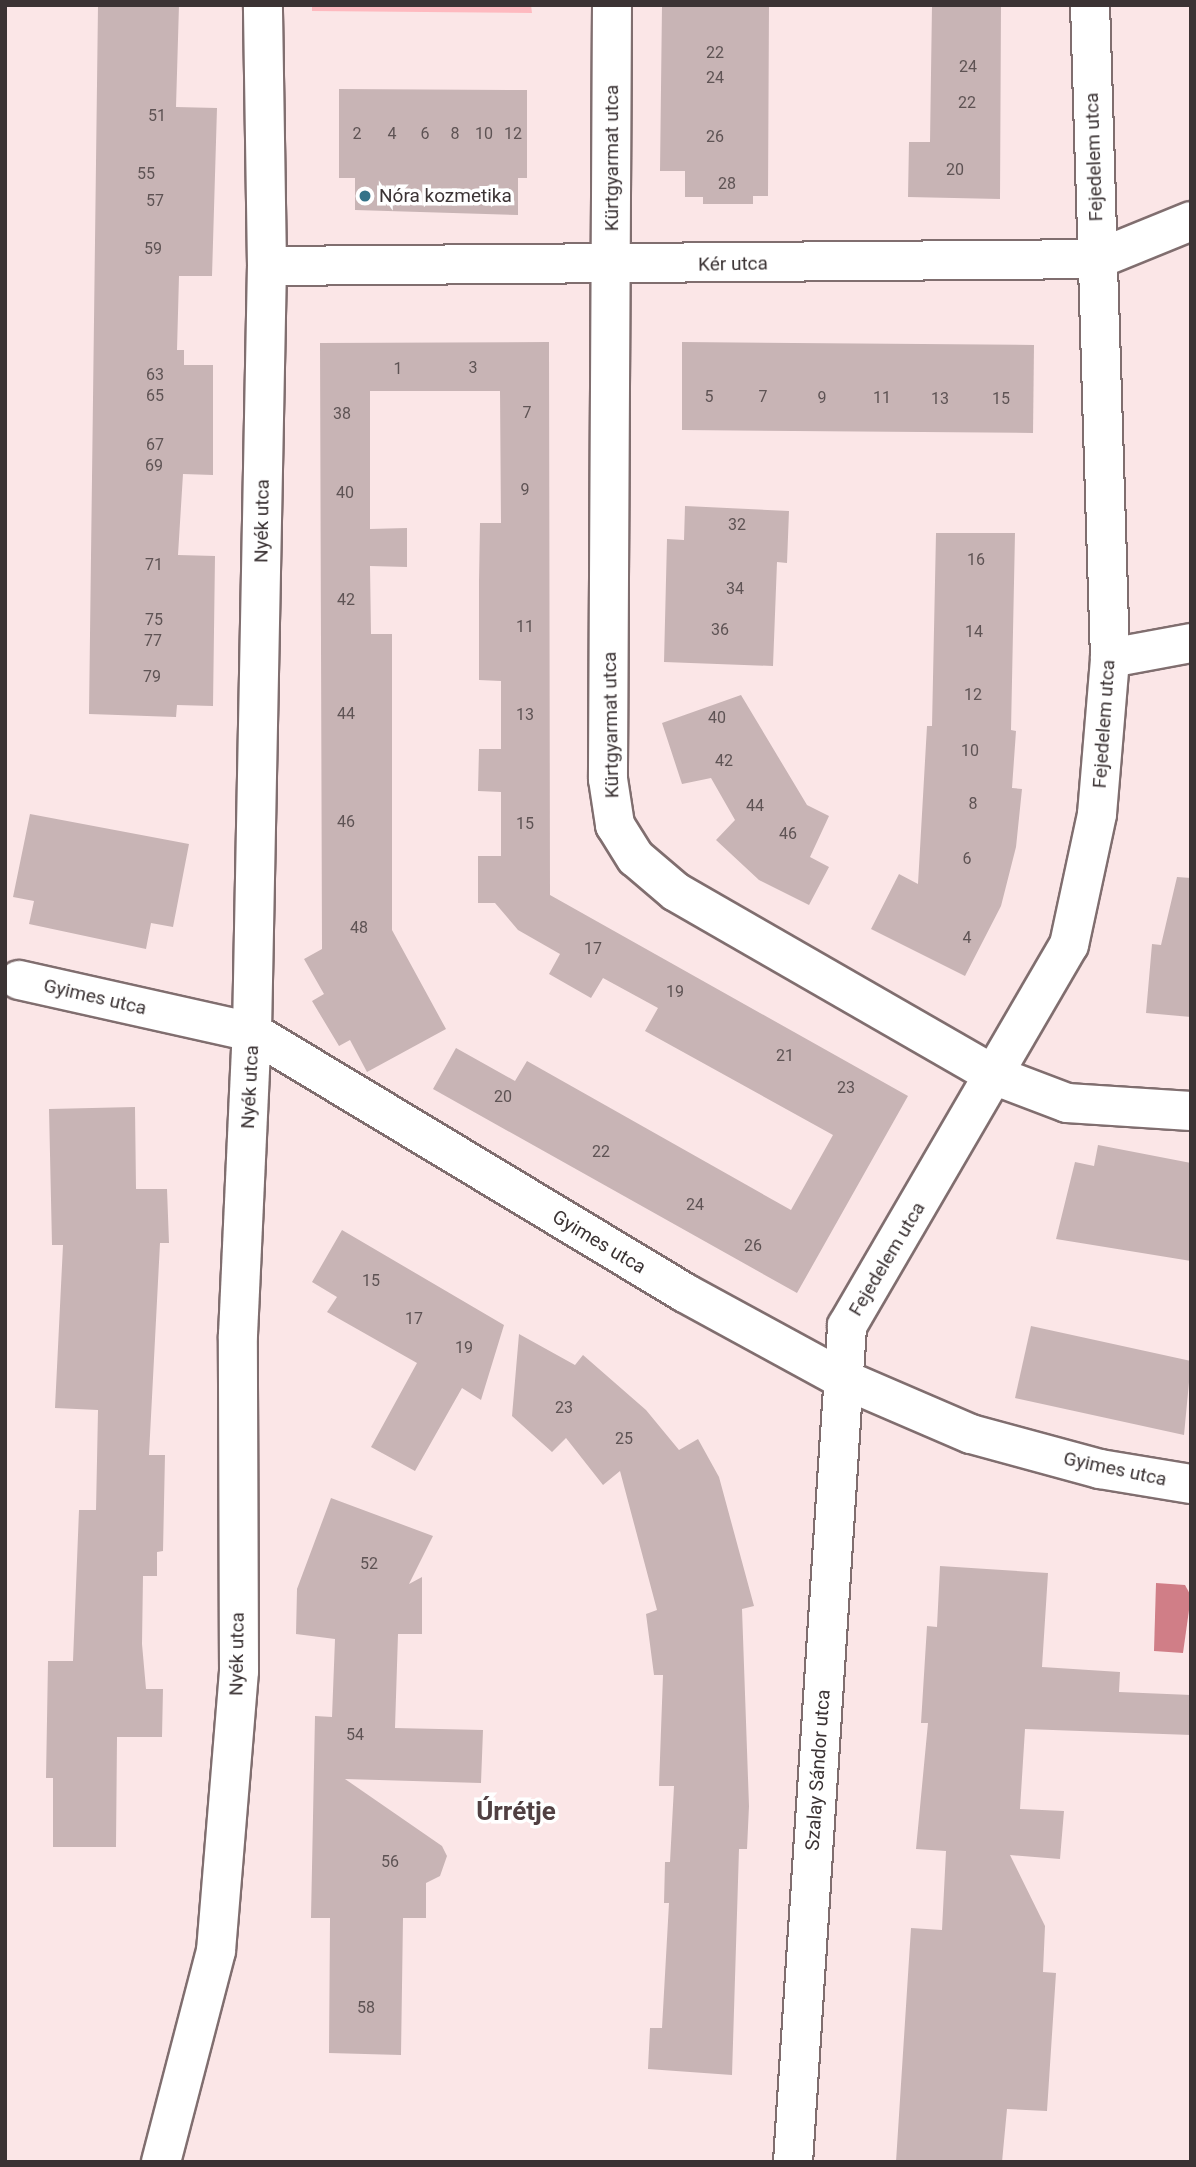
<!DOCTYPE html>
<html>
<head>
<meta charset="utf-8">
<style>
  body { margin:0 }
  #map { position:relative; width:1196px; height:2167px; overflow:hidden; background:#fbe6e7; font-family:Roboto,sans-serif }
  div>[style] { position:absolute }
  [style*='--x'] { left:calc(var(--x)*1px); top:calc(var(--y)*1px); width:calc(var(--w)*1px); rotate:calc(var(--a)*1deg) }
  .green>* { inset:0; background:#feb9bf }
  .water>* { inset:0; background:#d07e87 }
  .building>* { inset:0; background:#c8b4b5 }
  .roads { filter:drop-shadow(2px 0 #806e6f) drop-shadow(-2px 0 #806e6f) drop-shadow(0 2px #806e6f) drop-shadow(0 -2px #806e6f) }
  .minor>* { height:38px; margin:-19px; padding:0 19px; transform-origin:19px; border-radius:19px; background:#fff }
  .dots>* { width:19px; height:19px; translate:-50% -50%; box-sizing:border-box; border:4px solid #fff; border-radius:50% }
  span { translate:-50% -50%; white-space:nowrap; text-align:center; line-height:1.15; -webkit-text-stroke:7px #fff; paint-order:stroke }
  .number-label { font-size:16px; color:#5e5354 }
  .number-label span { -webkit-text-stroke-width:0 }
  .street-label { font-size:19px; color:#3b3334 }
  .poi-label { font-size:19px; color:#3b3334 }
  .left { translate:0 -50%; text-align:left }
  .district-label { font-size:26px; color:#514042; font-weight:700 }
  .frame { position:absolute; inset:0; border:7px solid #3b3334; pointer-events:none }
</style>
</head>
<body>
<div id="map">
  <div class="green">
    <div style="clip-path:polygon(312px 5px,531px 5px,532px 13px,312px 11px)"></div>
  </div>
  <div class="water">
    <div style="clip-path:polygon(1156px 1583px,1185px 1585px,1191px 1596px,1183px 1653px,1154px 1651px)"></div>
  </div>
  <div class="building">
    <div style="clip-path:polygon(98px 5px,179px 5px,176px 107px,217px 108px,212px 276px,179px 276px,177px 350px,184px 350px,184px 365px,213px 365px,213px 475px,183px 474px,178px 555px,215px 556px,213px 706px,177px 705px,176px 717px,89px 714px)"></div>
    <div style="clip-path:polygon(662px 5px,769px 5px,768px 196px,753px 196px,753px 204px,703px 204px,703px 197px,685px 197px,685px 171px,660px 171px)"></div>
    <div style="clip-path:polygon(932px 5px,1001px 5px,1000px 199px,908px 197px,909px 142px,930px 142px)"></div>
    <div style="clip-path:polygon(339px 89px,527px 90px,527px 178px,518px 178px,518px 215px,355px 210px,355px 178px,339px 178px)"></div>
    <div style="clip-path:polygon(549px 342px,550px 895px,908px 1096px,797px 1293px,433px 1089px,456px 1048px,515px 1081px,527px 1061px,791px 1210px,833px 1135px,645px 1031px,658px 1008px,603px 978px,591px 998px,549px 974px,560px 954px,518px 930px,495px 903px,478px 903px,478px 856px,501px 856px,501px 792px,478px 791px,479px 749px,501px 749px,501px 681px,479px 680px,479px 581px,480px 523px,501px 523px,500px 391px,370px 391px,370px 529px,407px 528px,407px 567px,370px 566px,371px 634px,392px 634px,392px 930px,446px 1029px,367px 1072px,350px 1040px,339px 1046px,312px 1001px,324px 994px,304px 959px,322px 949px,320px 343px)"></div>
    <div style="clip-path:polygon(682px 342px,1034px 345px,1033px 433px,682px 430px)"></div>
    <div style="clip-path:polygon(685px 506px,789px 511px,787px 563px,777px 562px,773px 666px,664px 662px,667px 539px,684px 540px)"></div>
    <div style="clip-path:polygon(936px 533px,1015px 533px,1011px 730px,1016px 731px,1012px 788px,1022px 789px,1016px 847px,1001px 906px,965px 976px,871px 929px,899px 874px,918px 884px,927px 726px,932px 726px)"></div>
    <div style="clip-path:polygon(741px 695px,807px 805px,829px 816px,810px 857px,829px 867px,809px 905px,759px 880px,716px 840px,735px 820px,711px 778px,682px 784px,662px 723px)"></div>
    <div style="clip-path:polygon(30px 814px,189px 844px,173px 927px,151px 923px,146px 949px,29px 924px,34px 901px,13px 897px)"></div>
    <div style="clip-path:polygon(1177px 877px,1191px 878px,1191px 1017px,1146px 1013px,1152px 944px,1161px 945px)"></div>
    <div style="clip-path:polygon(135px 1107px,136px 1189px,167px 1189px,169px 1243px,160px 1243px,149px 1455px,165px 1455px,163px 1551px,157px 1552px,157px 1576px,143px 1576px,142px 1644px,146px 1689px,163px 1689px,162px 1737px,117px 1737px,116px 1847px,53px 1847px,53px 1778px,46px 1778px,48px 1661px,73px 1661px,79px 1510px,96px 1510px,98px 1410px,55px 1408px,63px 1245px,52px 1245px,49px 1109px)"></div>
    <div style="clip-path:polygon(1098px 1145px,1191px 1163px,1191px 1261px,1056px 1239px,1075px 1162px,1094px 1166px)"></div>
    <div style="clip-path:polygon(342px 1230px,504px 1325px,481px 1400px,462px 1388px,415px 1471px,371px 1447px,417px 1363px,327px 1312px,337px 1297px,312px 1282px)"></div>
    <div style="clip-path:polygon(1031px 1326px,1191px 1361px,1184px 1435px,1015px 1398px)"></div>
    <div style="clip-path:polygon(519px 1334px,575px 1365px,583px 1355px,646px 1410px,679px 1450px,698px 1439px,719px 1477px,754px 1606px,742px 1609px,749px 1806px,747px 1849px,739px 1849px,732px 2075px,648px 2069px,650px 2028px,662px 2028px,669px 1903px,664px 1903px,665px 1862px,670px 1862px,674px 1786px,659px 1786px,663px 1675px,654px 1675px,646px 1614px,657px 1610px,620px 1471px,603px 1485px,566px 1438px,552px 1452px,512px 1416px)"></div>
    <div style="clip-path:polygon(331px 1498px,433px 1536px,409px 1584px,422px 1577px,422px 1634px,398px 1634px,395px 1728px,483px 1730px,481px 1783px,345px 1779px,442px 1846px,447px 1856px,440px 1876px,426px 1883px,426px 1918px,403px 1918px,401px 2055px,329px 2053px,330px 1918px,311px 1918px,315px 1716px,332px 1717px,335px 1639px,296px 1634px,297px 1589px)"></div>
    <div style="clip-path:polygon(940px 1566px,1048px 1573px,1042px 1667px,1120px 1672px,1119px 1692px,1191px 1695px,1191px 1735px,1025px 1729px,1020px 1809px,1064px 1811px,1060px 1859px,1010px 1855px,1045px 1926px,1043px 1972px,1056px 1973px,1047px 2111px,1007px 2109px,1002px 2162px,896px 2162px,911px 1928px,942px 1930px,946px 1851px,916px 1849px,928px 1723px,921px 1723px,927px 1626px,937px 1627px)"></div>
  </div>
  <div class="roads">
    <div class="minor">
      <div style="--x:612;--y:5;--w:774;--a:90.3"></div>
      <div style="--x:608;--y:779;--w:47;--a:81.3"></div>
      <div style="--x:615;--y:825;--w:39;--a:58"></div>
      <div style="--x:636;--y:858;--w:52;--a:40.4"></div>
      <div style="--x:676;--y:892;--w:369;--a:29.9"></div>
      <div style="--x:996;--y:1076;--w:76;--a:20.8"></div>
      <div style="--x:1067;--y:1103;--w:124;--a:3.7"></div>
      <div style="--x:267;--y:266;--w:831;--a:-0.48"></div>
      <div style="--x:1098;--y:259;--w:100;--a:-22.2"></div>
      <div style="--x:1110;--y:658;--w:82;--a:-10.5"></div>
      <div style="--x:19;--y:980;--w:239;--a:12.6"></div>
      <div style="--x:252;--y:1032;--w:506;--a:31.08"></div>
      <div style="--x:685;--y:1293;--w:180;--a:28.6"></div>
      <div style="--x:843;--y:1379;--w:139;--a:23.3"></div>
      <div style="--x:971;--y:1434;--w:134;--a:15.2"></div>
      <div style="--x:1100;--y:1469;--w:92;--a:9.4"></div>
      <div style="--x:161;--y:2162;--w:218;--a:-75.4"></div>
      <div style="--x:216;--y:1951;--w:281;--a:-85.3"></div>
      <div style="--x:239;--y:1671;--w:336;--a:-90.2"></div>
      <div style="--x:238;--y:1335;--w:303;--a:-87.4"></div>
      <div style="--x:252;--y:1032;--w:766;--a:-88.88"></div>
      <div style="--x:267;--y:266;--w:261;--a:-90.9"></div>
      <div style="--x:793;--y:2162;--w:838;--a:-86.3"></div>
      <div style="--x:847;--y:1326;--w:441;--a:-59.8"></div>
      <div style="--x:1069;--y:945;--w:134;--a:-77.9"></div>
      <div style="--x:1097;--y:814;--w:157;--a:-85.2"></div>
      <div style="--x:1110;--y:658;--w:653;--a:-91.75"></div>
    </div>
  </div>
  <div class="dots">
    <div style="left:365px;top:196px;background:#347288"></div>
  </div>
  <div class="number-label">
    <span style="left:715px;top:53px">22</span>
    <span style="left:968px;top:67px">24</span>
    <span style="left:715px;top:78px">24</span>
    <span style="left:967px;top:103px">22</span>
    <span style="left:157px;top:116px">51</span>
    <span style="left:357px;top:134px">2</span>
    <span style="left:392px;top:134px">4</span>
    <span style="left:425px;top:134px">6</span>
    <span style="left:455px;top:134px">8</span>
    <span style="left:484px;top:134px">10</span>
    <span style="left:513px;top:134px">12</span>
    <span style="left:715px;top:137px">26</span>
    <span style="left:955px;top:170px">20</span>
    <span style="left:146px;top:174px">55</span>
    <span style="left:727px;top:184px">28</span>
    <span style="left:155px;top:201px">57</span>
    <span style="left:153px;top:249px">59</span>
    <span style="left:473px;top:368px">3</span>
    <span style="left:398px;top:369px">1</span>
    <span style="left:155px;top:375px">63</span>
    <span style="left:155px;top:396px">65</span>
    <span style="left:709px;top:397px">5</span>
    <span style="left:763px;top:397px">7</span>
    <span style="left:822px;top:398px">9</span>
    <span style="left:882px;top:398px">11</span>
    <span style="left:940px;top:399px">13</span>
    <span style="left:1001px;top:399px">15</span>
    <span style="left:527px;top:413px">7</span>
    <span style="left:342px;top:414px">38</span>
    <span style="left:155px;top:445px">67</span>
    <span style="left:154px;top:466px">69</span>
    <span style="left:525px;top:490px">9</span>
    <span style="left:345px;top:493px">40</span>
    <span style="left:737px;top:525px">32</span>
    <span style="left:976px;top:560px">16</span>
    <span style="left:154px;top:565px">71</span>
    <span style="left:735px;top:589px">34</span>
    <span style="left:346px;top:600px">42</span>
    <span style="left:154px;top:620px">75</span>
    <span style="left:525px;top:627px">11</span>
    <span style="left:720px;top:630px">36</span>
    <span style="left:974px;top:632px">14</span>
    <span style="left:153px;top:641px">77</span>
    <span style="left:152px;top:677px">79</span>
    <span style="left:973px;top:695px">12</span>
    <span style="left:346px;top:714px">44</span>
    <span style="left:525px;top:715px">13</span>
    <span style="left:717px;top:718px">40</span>
    <span style="left:970px;top:751px">10</span>
    <span style="left:724px;top:761px">42</span>
    <span style="left:973px;top:804px">8</span>
    <span style="left:755px;top:806px">44</span>
    <span style="left:346px;top:822px">46</span>
    <span style="left:525px;top:824px">15</span>
    <span style="left:788px;top:834px">46</span>
    <span style="left:967px;top:859px">6</span>
    <span style="left:359px;top:928px">48</span>
    <span style="left:967px;top:938px">4</span>
    <span style="left:593px;top:949px">17</span>
    <span style="left:675px;top:992px">19</span>
    <span style="left:785px;top:1056px">21</span>
    <span style="left:846px;top:1088px">23</span>
    <span style="left:503px;top:1097px">20</span>
    <span style="left:601px;top:1152px">22</span>
    <span style="left:695px;top:1205px">24</span>
    <span style="left:753px;top:1246px">26</span>
    <span style="left:371px;top:1281px">15</span>
    <span style="left:414px;top:1319px">17</span>
    <span style="left:464px;top:1348px">19</span>
    <span style="left:564px;top:1408px">23</span>
    <span style="left:624px;top:1439px">25</span>
    <span style="left:369px;top:1564px">52</span>
    <span style="left:355px;top:1735px">54</span>
    <span style="left:390px;top:1862px">56</span>
    <span style="left:366px;top:2008px">58</span>
  </div>
  <div class="street-label">
    <span style="left:1094px;top:157px;rotate:-92deg">Fejedelem utca</span>
    <span style="left:612px;top:158px;rotate:-90deg">Kürtgyarmat utca</span>
    <span style="left:733px;top:264px;rotate:-1deg">Kér utca</span>
    <span style="left:262px;top:521px;rotate:-89deg">Nyék utca</span>
    <span style="left:1104px;top:724px;rotate:-86deg">Fejedelem utca</span>
    <span style="left:611px;top:725px;rotate:-91deg">Kürtgyarmat utca</span>
    <span style="left:95px;top:997px;rotate:13deg">Gyimes utca</span>
    <span style="left:250px;top:1087px;rotate:-87deg">Nyék utca</span>
    <span style="left:599px;top:1242px;rotate:31deg">Gyimes utca</span>
    <span style="left:887px;top:1259px;rotate:-59deg">Fejedelem utca</span>
    <span style="left:1115px;top:1469px;rotate:12deg">Gyimes utca</span>
    <span style="left:237px;top:1654px;rotate:-89deg">Nyék utca</span>
    <span style="left:818px;top:1770px;rotate:-86deg">Szalay Sándor utca</span>
  </div>
  <div class="poi-label">
    <span class="left" style="left:379px;top:196px">Nóra kozmetika</span>
  </div>
  <div class="district-label">
    <span style="left:516px;top:1812px">Úrrétje</span>
  </div>
  <div class="frame"></div>
</div>
</body>
</html>
